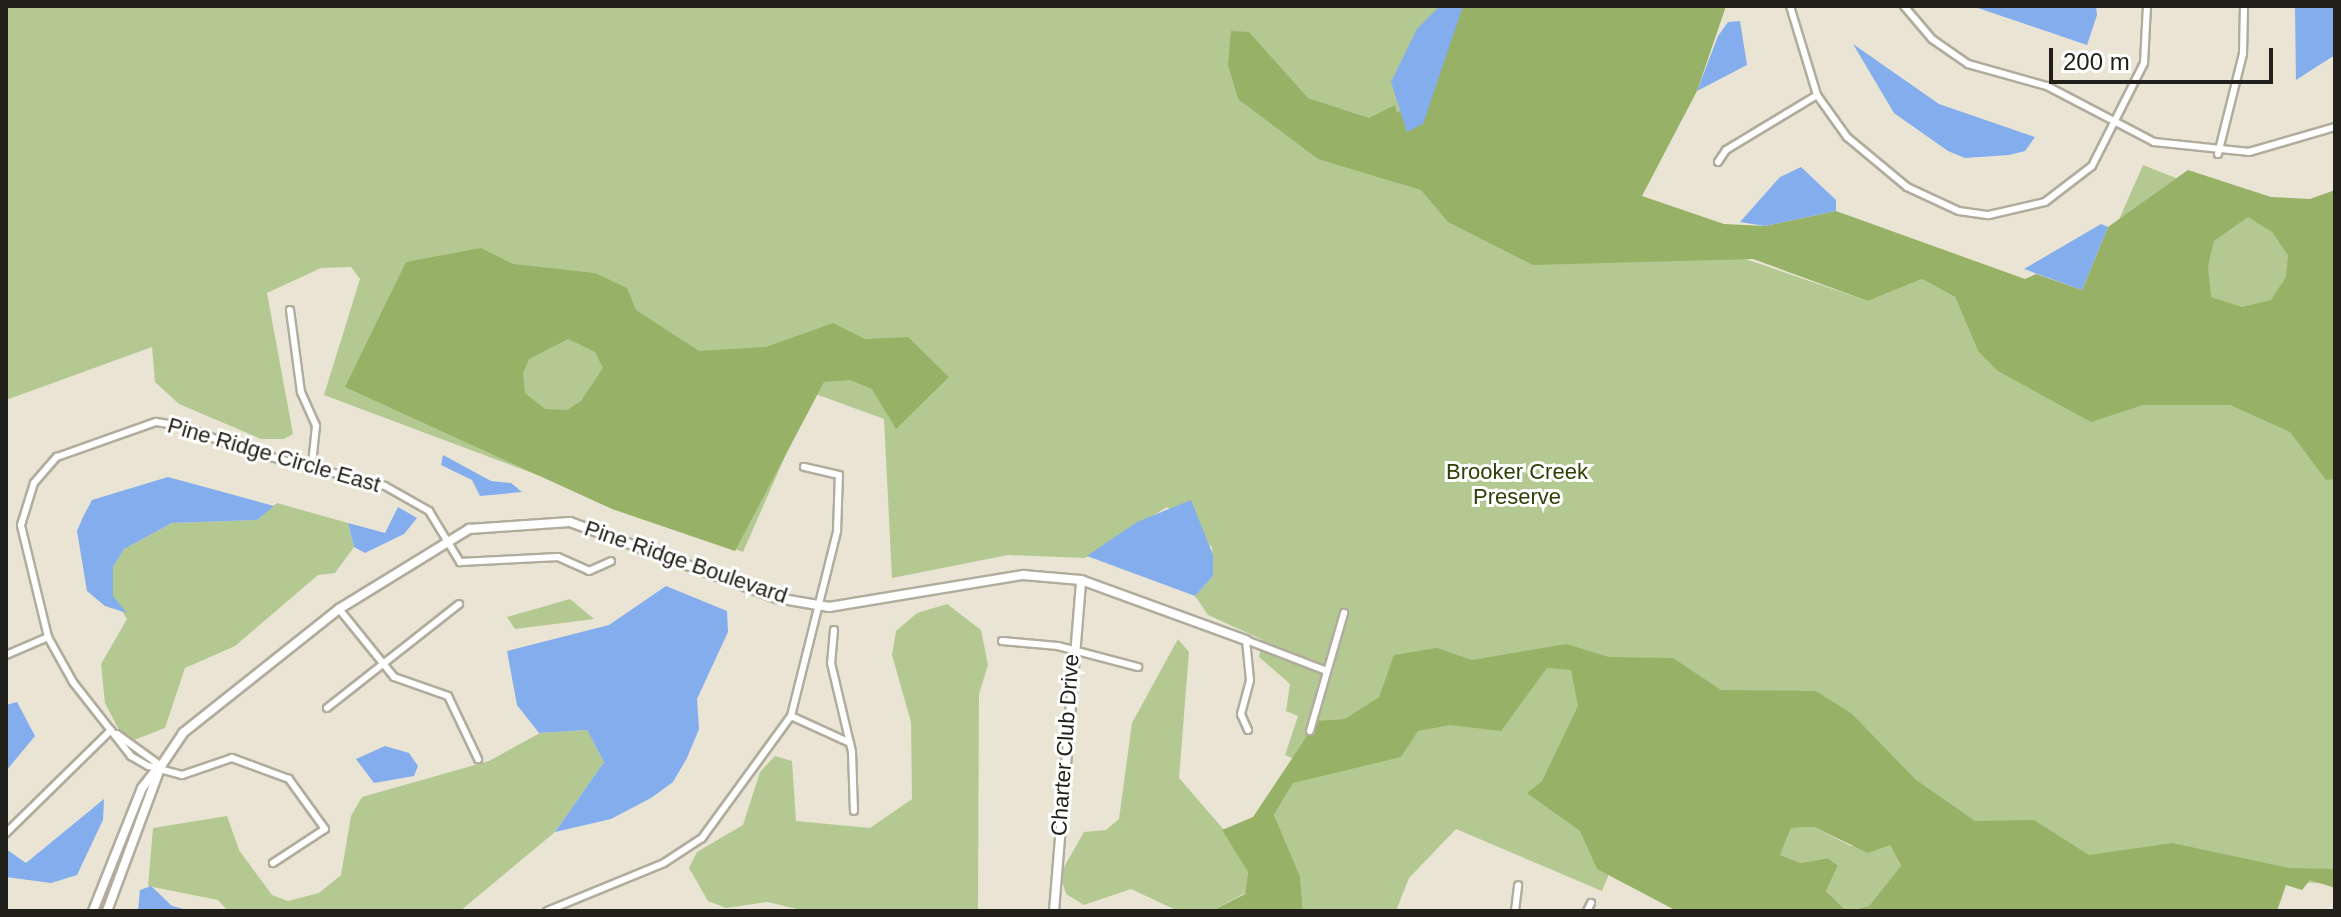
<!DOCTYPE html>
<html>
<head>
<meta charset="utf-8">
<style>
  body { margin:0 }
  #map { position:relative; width:2341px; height:917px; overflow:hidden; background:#e9e4d4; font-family:Helvetica,sans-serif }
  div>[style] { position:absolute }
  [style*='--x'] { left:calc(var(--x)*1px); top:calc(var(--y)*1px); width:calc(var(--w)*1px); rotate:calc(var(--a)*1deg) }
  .green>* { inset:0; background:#b4c991 }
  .forest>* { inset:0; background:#97b267 }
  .water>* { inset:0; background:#83aded }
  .roads { filter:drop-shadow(2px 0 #b1ac9d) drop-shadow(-2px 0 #b1ac9d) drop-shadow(0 2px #b1ac9d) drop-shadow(0 -2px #b1ac9d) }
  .minor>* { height:6px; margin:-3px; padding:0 3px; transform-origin:3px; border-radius:3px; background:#fff }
  .tertiary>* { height:8px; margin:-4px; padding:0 4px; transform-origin:4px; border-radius:4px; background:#fff }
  span { translate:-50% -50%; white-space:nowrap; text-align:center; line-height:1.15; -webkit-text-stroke:6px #fff; paint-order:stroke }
  .street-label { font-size:22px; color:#211f19 }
  .park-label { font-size:22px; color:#2f3f05 }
  .frame { position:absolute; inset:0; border:8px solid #211f19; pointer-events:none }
  .scale { position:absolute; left:2049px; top:48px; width:224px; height:36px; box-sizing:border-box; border:4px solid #211f19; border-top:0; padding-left:10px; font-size:24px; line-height:28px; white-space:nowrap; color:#211f19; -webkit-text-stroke:6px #fff; paint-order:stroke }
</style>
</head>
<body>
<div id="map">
  <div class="green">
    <div style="clip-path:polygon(6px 6px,1720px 6px,1626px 218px,1868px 301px,1922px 279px,1955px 297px,1978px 351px,2048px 381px,2143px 165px,2335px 241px,2335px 884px,2034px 869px,1667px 733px,1602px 891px,1456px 829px,1409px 878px,1396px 911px,1303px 911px,1300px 876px,1274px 815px,1293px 783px,1321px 771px,1285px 755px,1298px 716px,1286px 711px,1290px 684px,1259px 657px,1263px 640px,1208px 615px,1195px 596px,1213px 576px,1212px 547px,1167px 507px,1085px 558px,1008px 555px,892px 578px,884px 419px,813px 393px,743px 552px,324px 395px,360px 279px,351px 267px,321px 268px,267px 293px,293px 434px,284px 439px,261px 439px,179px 404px,155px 382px,152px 347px,6px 400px)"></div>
    <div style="clip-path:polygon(277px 503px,348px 523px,354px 547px,335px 573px,318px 575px,235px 646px,185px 668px,165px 728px,134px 740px,119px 730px,105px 703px,101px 664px,127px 619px,113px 596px,113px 567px,124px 549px,172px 523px,257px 520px)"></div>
    <div style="clip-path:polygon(570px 599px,594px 619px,515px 629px,507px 617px)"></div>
    <div style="clip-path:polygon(947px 604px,981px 630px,988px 665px,979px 694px,978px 911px,806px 911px,767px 902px,726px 908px,708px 901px,689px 868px,697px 852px,743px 825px,760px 772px,775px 756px,792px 761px,796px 821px,870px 828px,912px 799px,911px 722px,892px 655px,896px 631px,917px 613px)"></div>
    <div style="clip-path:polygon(1178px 639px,1189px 652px,1179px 778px,1238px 846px,1248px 872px,1245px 893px,1212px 911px,1178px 911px,1131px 889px,1084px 905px,1066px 894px,1060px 874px,1084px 832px,1106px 830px,1119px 819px,1132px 723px)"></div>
    <div style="clip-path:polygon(587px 730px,604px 762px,555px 832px,460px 911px,228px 911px,218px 900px,148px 886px,153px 828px,227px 816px,239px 850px,272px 895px,288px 901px,319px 893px,341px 875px,351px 816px,362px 797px,489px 761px,540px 733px)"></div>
    <div style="clip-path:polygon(1814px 827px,1851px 846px,1890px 845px,1901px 867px,1869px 906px,1846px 911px,1833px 899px,1826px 890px,1838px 867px,1828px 858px,1801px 863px,1780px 855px,1791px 828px)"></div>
  </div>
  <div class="forest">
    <div style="clip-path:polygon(evenodd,1463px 6px,1726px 6px,1697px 91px,1642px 196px,1724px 224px,1765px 226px,1836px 211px,2025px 279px,2036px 274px,2082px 290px,2108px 227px,2188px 170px,2271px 197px,2310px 199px,2335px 190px,2335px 479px,2326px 480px,2290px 432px,2230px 405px,2143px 405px,2091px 422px,1998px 371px,1978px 351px,1955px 297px,1922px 279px,1868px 301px,1753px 259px,1533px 265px,1448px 222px,1421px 190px,1318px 159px,1238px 99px,1228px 65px,1231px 31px,1249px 32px,1308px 98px,1369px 118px,1395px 105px,1397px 113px,1433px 90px,1463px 6px,2248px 217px,2272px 232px,2288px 255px,2286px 277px,2271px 300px,2242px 307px,2211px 297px,2208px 266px,2214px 241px,2248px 217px)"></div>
    <div style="clip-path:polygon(evenodd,481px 248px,513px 264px,595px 273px,627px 288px,636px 310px,699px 351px,766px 347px,833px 323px,865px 339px,908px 337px,949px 377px,896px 429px,872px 389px,850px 380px,824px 382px,735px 551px,612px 509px,345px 387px,406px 262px,481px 248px,568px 339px,595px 352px,603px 368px,581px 401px,567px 410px,545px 409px,525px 393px,523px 373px,529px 359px,568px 339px)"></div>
    <div style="clip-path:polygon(1566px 644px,1609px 657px,1673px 658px,1721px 690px,1816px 691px,1852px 714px,1916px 780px,1975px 821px,2034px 820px,2089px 855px,2172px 843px,2289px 868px,2335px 869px,2335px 888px,2310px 880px,2302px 890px,2286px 885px,2277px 911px,1848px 911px,1869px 906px,1901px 866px,1890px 845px,1868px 853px,1814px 827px,1791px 828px,1780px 855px,1801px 863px,1828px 858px,1838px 866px,1826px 891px,1846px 911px,1673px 909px,1597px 869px,1580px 831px,1527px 793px,1542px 781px,1578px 706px,1571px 670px,1547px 668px,1501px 731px,1450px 725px,1418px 731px,1401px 757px,1293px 783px,1274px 815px,1300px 876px,1303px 911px,1212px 911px,1245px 894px,1248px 872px,1222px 830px,1253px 817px,1317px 721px,1345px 719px,1379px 697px,1394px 655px,1437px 648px,1472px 660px)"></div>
  </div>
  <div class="water">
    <div style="clip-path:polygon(1440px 6px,1463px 6px,1423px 124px,1407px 132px,1391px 82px,1417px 29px)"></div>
    <div style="clip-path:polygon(1972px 6px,2096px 6px,2097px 15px,2087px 45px)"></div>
    <div style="clip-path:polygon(2295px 6px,2335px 6px,2335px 55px,2296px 80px)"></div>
    <div style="clip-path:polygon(1740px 21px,1747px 65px,1697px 91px,1718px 36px,1728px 22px)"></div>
    <div style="clip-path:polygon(1853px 44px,1939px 104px,2035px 137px,2025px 151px,2009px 155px,1965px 158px,1948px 151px,1894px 113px)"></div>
    <div style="clip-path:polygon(1801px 167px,1836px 200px,1836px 211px,1765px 226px,1740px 222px,1780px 177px)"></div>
    <div style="clip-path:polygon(2101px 224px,2108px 227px,2082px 290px,2024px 269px)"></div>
    <div style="clip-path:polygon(443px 455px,491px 481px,511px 483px,522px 492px,480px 496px,472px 480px,441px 465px)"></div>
    <div style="clip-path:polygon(168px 477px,274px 506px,257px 520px,172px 523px,124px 549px,113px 567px,113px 596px,127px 613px,105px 606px,87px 591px,77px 531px,83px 517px,92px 500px)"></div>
    <div style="clip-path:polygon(1191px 500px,1213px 555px,1213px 576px,1195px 596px,1087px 556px,1137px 522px)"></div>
    <div style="clip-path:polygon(398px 507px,417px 518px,404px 534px,365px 553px,354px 547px,348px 523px,385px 533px)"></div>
    <div style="clip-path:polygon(666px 586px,727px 611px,728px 632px,697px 699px,699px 729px,687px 758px,673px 782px,651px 798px,611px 819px,555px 832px,604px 762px,587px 730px,539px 733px,517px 705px,507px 651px,609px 625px)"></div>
    <div style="clip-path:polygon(17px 702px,35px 736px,6px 771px,6px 705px)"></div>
    <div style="clip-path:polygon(385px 746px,409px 753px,418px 766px,414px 776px,374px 783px,356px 759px)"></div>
    <div style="clip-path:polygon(104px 799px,103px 820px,77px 875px,51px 883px,6px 877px,6px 849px,26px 863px)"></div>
    <div style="clip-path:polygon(151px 886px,172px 906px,191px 911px,138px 911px,140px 890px)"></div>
  </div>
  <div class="roads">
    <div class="minor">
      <div style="--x:1790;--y:6;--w:93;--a:73.1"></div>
      <div style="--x:1817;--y:95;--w:52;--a:54.5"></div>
      <div style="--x:1847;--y:137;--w:78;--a:39.8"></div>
      <div style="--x:1907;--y:187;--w:57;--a:24.8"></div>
      <div style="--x:1959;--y:211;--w:30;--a:8"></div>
      <div style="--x:1989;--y:215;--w:57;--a:-13.1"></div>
      <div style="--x:2045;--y:202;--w:59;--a:-37.5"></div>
      <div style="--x:2092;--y:166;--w:115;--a:-63.2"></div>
      <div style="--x:2144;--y:63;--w:57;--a:-87"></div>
      <div style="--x:1904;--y:6;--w:43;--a:49.7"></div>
      <div style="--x:1932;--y:39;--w:44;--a:34.8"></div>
      <div style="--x:1968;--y:64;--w:82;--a:15.6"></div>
      <div style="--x:2047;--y:86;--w:121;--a:27.6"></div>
      <div style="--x:2154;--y:142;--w:96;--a:6"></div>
      <div style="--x:2249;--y:152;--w:90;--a:-16.2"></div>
      <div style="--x:2218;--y:154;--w:103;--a:-76"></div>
      <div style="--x:2243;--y:54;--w:48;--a:-88.8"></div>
      <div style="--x:1718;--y:162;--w:14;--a:-56"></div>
      <div style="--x:1726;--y:150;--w:106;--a:-31.1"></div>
      <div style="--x:290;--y:310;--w:83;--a:82.4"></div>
      <div style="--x:301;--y:392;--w:37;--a:66"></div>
      <div style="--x:316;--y:426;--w:37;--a:96"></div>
      <div style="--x:339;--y:609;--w:87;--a:51"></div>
      <div style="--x:394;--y:677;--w:57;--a:19.4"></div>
      <div style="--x:448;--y:696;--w:70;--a:64.5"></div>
      <div style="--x:834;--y:630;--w:33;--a:95"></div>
      <div style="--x:831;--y:663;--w:91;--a:76.7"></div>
      <div style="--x:852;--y:752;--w:59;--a:88.1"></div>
      <div style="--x:1002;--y:641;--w:56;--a:5.1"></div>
      <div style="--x:1058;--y:646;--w:83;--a:14.7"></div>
      <div style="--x:6;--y:655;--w:46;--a:-23.2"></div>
      <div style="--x:327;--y:708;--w:168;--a:-38.2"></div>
      <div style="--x:791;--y:716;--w:65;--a:24.6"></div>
      <div style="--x:1248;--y:730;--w:17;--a:-114"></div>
      <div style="--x:1241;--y:714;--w:35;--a:-75"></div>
      <div style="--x:1250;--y:680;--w:40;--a:-95.7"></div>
      <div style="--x:1246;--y:640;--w:84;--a:21"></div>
      <div style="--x:1310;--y:731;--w:123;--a:-73.9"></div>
      <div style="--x:117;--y:734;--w:54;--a:36"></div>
      <div style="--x:6;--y:833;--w:147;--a:-44.4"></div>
      <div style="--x:273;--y:863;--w:62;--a:-33.2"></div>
      <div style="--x:325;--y:829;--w:62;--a:-125.8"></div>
      <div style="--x:289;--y:779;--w:61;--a:-159.8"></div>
      <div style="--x:232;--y:758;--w:53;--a:161.2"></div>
      <div style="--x:182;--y:775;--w:35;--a:-165"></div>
      <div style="--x:148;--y:766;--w:20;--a:-150"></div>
      <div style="--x:131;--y:756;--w:94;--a:-128.1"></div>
      <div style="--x:73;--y:682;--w:51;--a:-119.1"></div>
      <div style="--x:48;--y:637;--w:115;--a:-103.6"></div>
      <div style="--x:21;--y:525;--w:44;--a:-72.8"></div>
      <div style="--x:34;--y:483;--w:35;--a:-49"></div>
      <div style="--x:57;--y:457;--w:105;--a:-19.5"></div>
      <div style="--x:156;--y:422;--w:26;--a:9"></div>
      <div style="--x:182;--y:426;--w:70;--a:21"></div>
      <div style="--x:247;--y:451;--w:142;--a:14.2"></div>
      <div style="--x:385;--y:486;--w:51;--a:29.6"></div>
      <div style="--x:429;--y:511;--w:60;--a:58.7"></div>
      <div style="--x:460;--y:562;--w:98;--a:-2.9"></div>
      <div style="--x:558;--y:557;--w:34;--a:24"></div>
      <div style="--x:589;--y:571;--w:24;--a:-24"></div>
      <div style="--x:547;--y:911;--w:126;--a:-22.3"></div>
      <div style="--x:664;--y:863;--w:45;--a:-33.3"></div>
      <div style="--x:702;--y:838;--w:151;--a:-53.9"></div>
      <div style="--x:791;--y:716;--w:191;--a:-76"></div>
      <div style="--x:837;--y:531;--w:56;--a:-88"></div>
      <div style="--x:839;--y:475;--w:36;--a:-167"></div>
      <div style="--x:1515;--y:911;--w:26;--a:-83"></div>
      <div style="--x:1587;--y:911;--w:9;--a:-63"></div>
    </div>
    <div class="tertiary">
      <div style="--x:93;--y:911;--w:132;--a:-68.3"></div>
      <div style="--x:142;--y:788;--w:24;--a:-52"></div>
      <div style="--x:107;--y:911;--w:155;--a:-69.6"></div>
      <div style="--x:161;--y:766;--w:40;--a:-56"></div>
      <div style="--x:183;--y:733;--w:199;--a:-38.5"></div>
      <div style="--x:339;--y:609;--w:153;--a:-31.6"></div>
      <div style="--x:469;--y:529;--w:101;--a:-4"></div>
      <div style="--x:570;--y:522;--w:221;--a:20.2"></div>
      <div style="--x:777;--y:598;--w:53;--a:9.8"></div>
      <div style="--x:829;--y:607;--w:197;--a:-9.4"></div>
      <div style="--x:1023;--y:575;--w:58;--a:4.9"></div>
      <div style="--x:1081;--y:580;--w:176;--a:20"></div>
      <div style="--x:1054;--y:911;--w:332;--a:-85.3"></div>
    </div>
  </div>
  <div class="street-label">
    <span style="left:274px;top:455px;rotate:16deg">Pine Ridge Circle East</span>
    <span style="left:686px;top:562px;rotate:19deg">Pine Ridge Boulevard</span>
    <span style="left:1065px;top:745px;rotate:-86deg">Charter Club Drive</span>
  </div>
  <div class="park-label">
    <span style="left:1517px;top:484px">Brooker Creek<br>Preserve</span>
  </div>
  <div class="frame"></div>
  <div class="scale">200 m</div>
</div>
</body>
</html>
